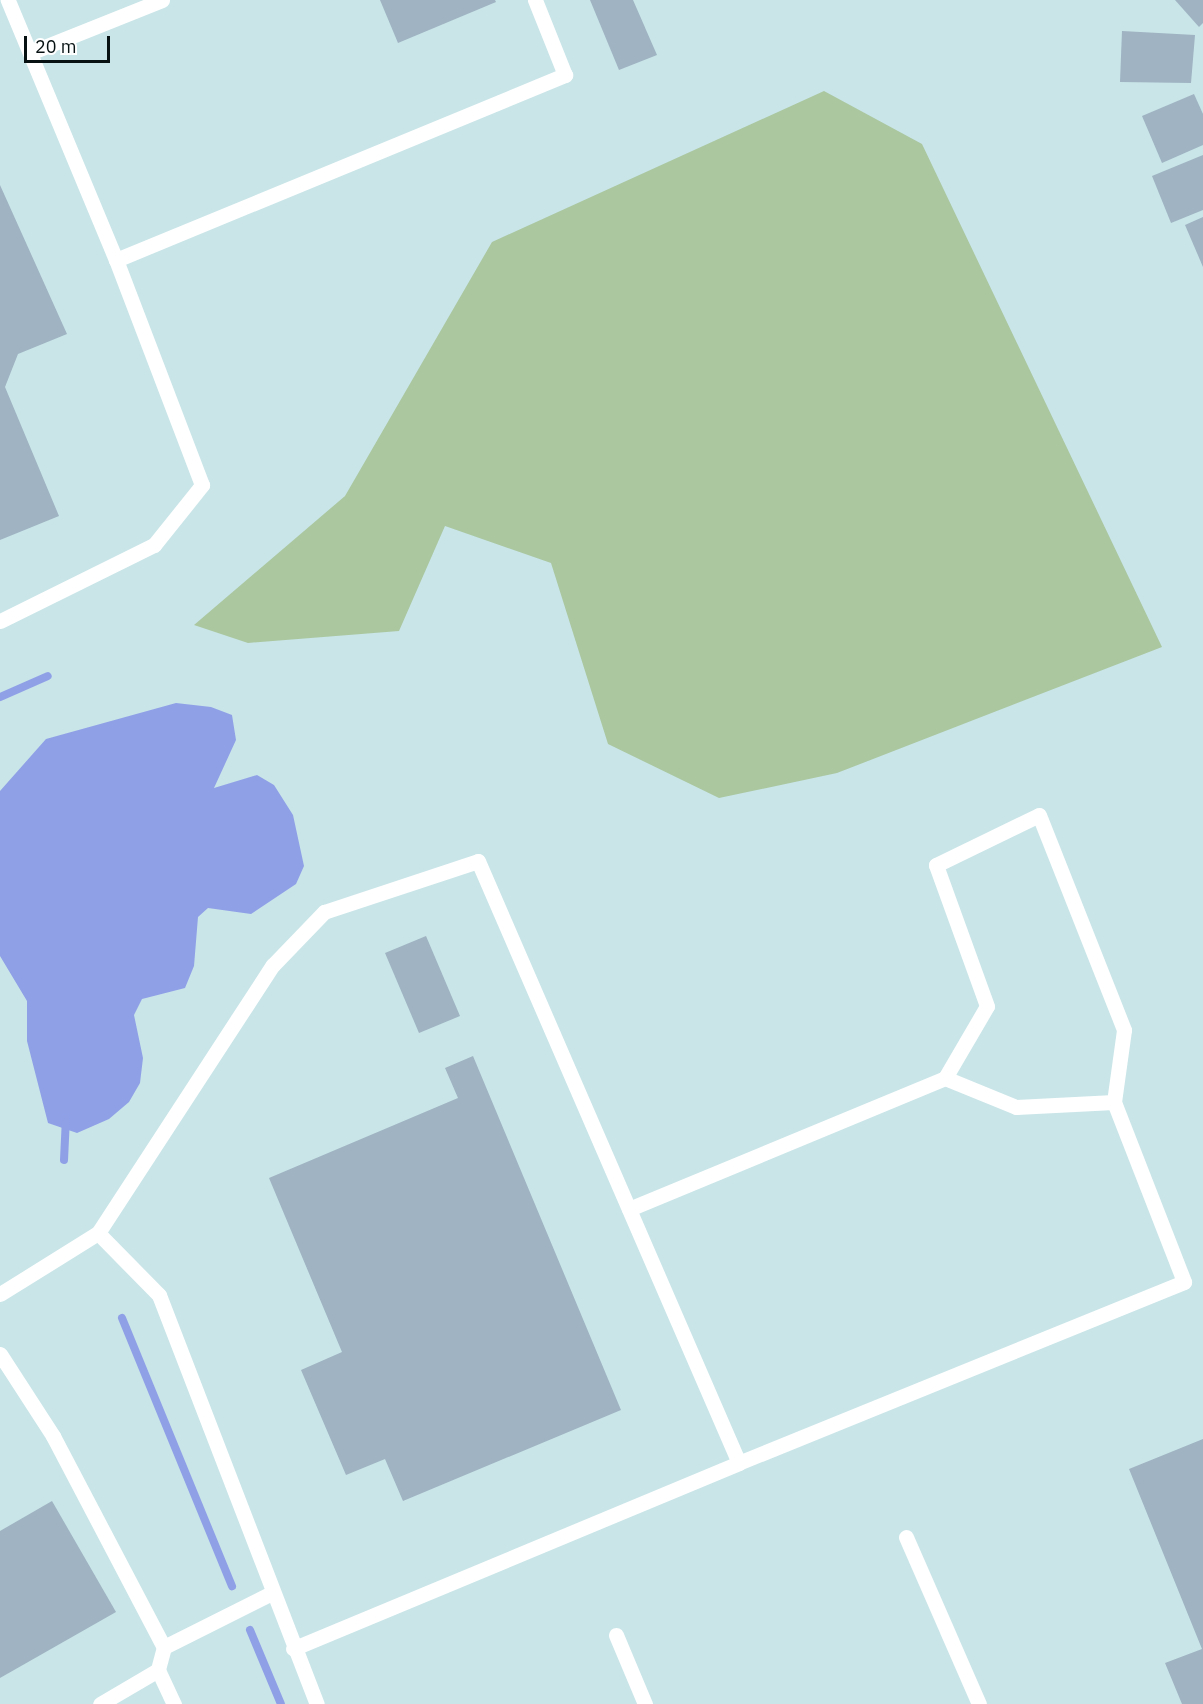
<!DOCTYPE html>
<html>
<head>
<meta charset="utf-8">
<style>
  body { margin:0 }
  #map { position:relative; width:1203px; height:1704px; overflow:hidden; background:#c9e5e8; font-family:"IBM Plex Sans",sans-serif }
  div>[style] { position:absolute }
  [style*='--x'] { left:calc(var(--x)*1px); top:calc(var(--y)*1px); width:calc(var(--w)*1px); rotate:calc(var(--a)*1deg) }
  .green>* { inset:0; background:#aac7a0 }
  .water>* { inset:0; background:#8fa0e7 }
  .stream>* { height:8px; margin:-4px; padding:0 4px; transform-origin:4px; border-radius:4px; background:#8fa0e7 }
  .building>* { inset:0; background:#9fb3c2 }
  .service>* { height:15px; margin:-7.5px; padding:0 7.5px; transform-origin:7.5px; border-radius:7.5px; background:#fff }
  span { translate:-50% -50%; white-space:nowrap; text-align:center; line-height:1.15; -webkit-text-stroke:5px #fff; paint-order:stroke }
  .scale { position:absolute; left:24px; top:36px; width:86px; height:27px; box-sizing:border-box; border:3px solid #071112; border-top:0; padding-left:8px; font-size:18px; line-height:21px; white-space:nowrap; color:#071112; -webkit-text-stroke:4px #fff; paint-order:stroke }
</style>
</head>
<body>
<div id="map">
  <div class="green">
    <div style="clip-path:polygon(824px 91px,922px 144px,1162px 647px,837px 773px,719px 798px,608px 744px,551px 563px,445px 526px,399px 631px,248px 643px,194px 625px,345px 496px,492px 242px)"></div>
  </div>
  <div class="water">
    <div style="clip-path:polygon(176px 703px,211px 707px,232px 715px,236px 740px,214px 788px,257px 775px,274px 785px,293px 815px,304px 866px,296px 884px,251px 914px,208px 908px,198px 917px,194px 966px,185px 988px,142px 999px,134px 1015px,143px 1058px,140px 1083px,129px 1102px,109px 1119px,77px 1133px,48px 1123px,27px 1041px,27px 1001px,0 956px,0 791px,46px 739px)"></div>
  </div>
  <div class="stream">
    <div style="--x:0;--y:697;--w:52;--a:-23.6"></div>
    <div style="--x:64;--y:1160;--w:42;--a:-87.3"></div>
    <div style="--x:122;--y:1318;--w:290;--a:67.7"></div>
    <div style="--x:250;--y:1630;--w:80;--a:67.3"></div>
  </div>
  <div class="building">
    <div style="clip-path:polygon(380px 0,495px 0,496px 2px,398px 43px)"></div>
    <div style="clip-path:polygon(590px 0,633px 0,657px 55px,619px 70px)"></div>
    <div style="clip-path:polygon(1175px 0,1203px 0,1203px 23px,1199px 27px)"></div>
    <div style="clip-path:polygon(1122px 31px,1195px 35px,1191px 83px,1120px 82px)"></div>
    <div style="clip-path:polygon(1194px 94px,1203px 114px,1203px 145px,1162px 163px,1142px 116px)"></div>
    <div style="clip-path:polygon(1203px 155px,1203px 210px,1171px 223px,1152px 176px)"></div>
    <div style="clip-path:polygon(0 185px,67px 334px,18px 354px,5px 387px,59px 516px,0 540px)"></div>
    <div style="clip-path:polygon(1203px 217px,1203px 267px,1185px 225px)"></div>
    <div style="clip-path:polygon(426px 936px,460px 1016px,419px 1033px,385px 953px)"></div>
    <div style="clip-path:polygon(473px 1056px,621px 1410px,403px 1501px,385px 1459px,346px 1475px,301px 1370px,342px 1352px,269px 1178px,458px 1098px,445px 1068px)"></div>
    <div style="clip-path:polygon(1203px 1439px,1203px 1704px,1182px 1704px,1165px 1663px,1202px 1649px,1129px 1469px)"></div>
    <div style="clip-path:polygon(52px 1501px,116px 1612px,0 1678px,0 1531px)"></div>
  </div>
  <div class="service">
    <div style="--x:32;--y:52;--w:140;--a:-21.8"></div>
    <div style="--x:116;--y:260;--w:486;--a:-22.4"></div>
    <div style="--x:565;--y:75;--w:81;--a:-111.8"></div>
    <div style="--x:0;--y:621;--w:172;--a:-26.3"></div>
    <div style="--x:154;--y:545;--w:77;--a:-51.3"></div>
    <div style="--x:202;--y:485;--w:241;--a:-110.9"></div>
    <div style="--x:116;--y:260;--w:282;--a:-112.6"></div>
    <div style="--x:945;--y:1078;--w:83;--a:-59.7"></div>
    <div style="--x:987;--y:1006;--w:150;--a:-109.9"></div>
    <div style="--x:936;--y:865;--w:114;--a:-25.9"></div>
    <div style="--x:1039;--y:815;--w:231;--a:68.4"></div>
    <div style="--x:1124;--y:1030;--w:73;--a:97.9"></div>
    <div style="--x:629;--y:1209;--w:342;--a:-22.5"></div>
    <div style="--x:945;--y:1078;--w:77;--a:22.2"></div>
    <div style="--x:1016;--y:1107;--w:98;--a:-2.9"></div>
    <div style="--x:1114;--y:1102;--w:193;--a:68.7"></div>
    <div style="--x:1184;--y:1282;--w:480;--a:157.9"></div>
    <div style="--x:98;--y:1233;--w:320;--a:-56.9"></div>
    <div style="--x:273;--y:965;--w:74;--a:-46.1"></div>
    <div style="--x:324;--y:912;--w:162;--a:-18.3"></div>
    <div style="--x:478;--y:861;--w:656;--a:66.56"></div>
    <div style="--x:739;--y:1463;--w:483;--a:157.4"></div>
    <div style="--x:0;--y:1294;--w:115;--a:-31.9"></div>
    <div style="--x:98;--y:1233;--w:87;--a:45.5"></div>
    <div style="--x:159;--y:1295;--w:438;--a:68.9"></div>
    <div style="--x:0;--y:1354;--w:98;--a:57.1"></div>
    <div style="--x:53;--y:1436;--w:238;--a:62.3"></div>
    <div style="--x:164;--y:1647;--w:24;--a:105"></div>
    <div style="--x:158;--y:1670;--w:67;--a:149.6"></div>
    <div style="--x:906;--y:1537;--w:182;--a:66.4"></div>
    <div style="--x:616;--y:1635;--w:75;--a:67.2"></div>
    <div style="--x:164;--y:1647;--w:121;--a:-26.6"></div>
    <div style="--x:158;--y:1670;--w:38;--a:65"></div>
  </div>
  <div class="scale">20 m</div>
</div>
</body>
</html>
